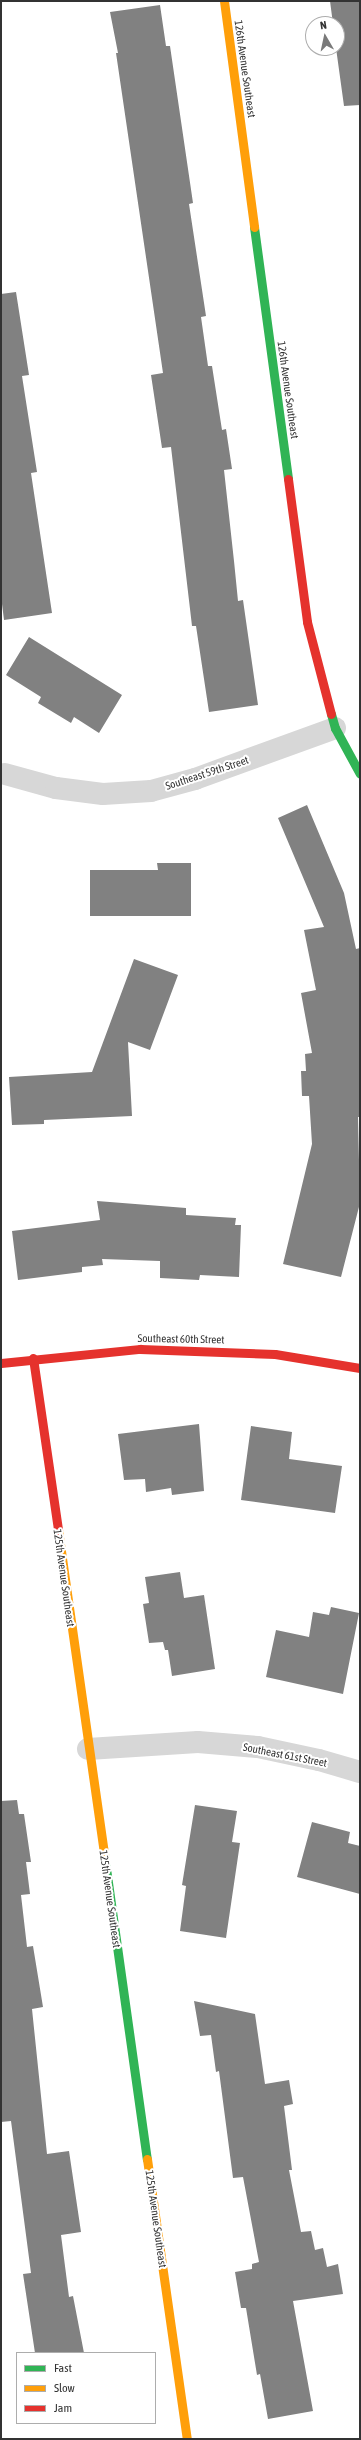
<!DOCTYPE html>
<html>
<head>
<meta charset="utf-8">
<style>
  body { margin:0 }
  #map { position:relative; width:361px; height:2440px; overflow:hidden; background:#fff; font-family:"Asap Condensed",sans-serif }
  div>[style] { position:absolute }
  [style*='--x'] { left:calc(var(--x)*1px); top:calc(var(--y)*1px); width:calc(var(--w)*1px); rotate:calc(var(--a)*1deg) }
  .building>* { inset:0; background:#818181 }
  .street>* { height:22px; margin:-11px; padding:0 11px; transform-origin:11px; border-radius:11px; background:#d7d7d7 }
  .fast>* { height:9px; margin:-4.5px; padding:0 4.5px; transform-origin:4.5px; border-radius:4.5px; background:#30b455 }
  .slow>* { height:9px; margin:-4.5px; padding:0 4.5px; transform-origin:4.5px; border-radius:4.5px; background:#ff9f0a }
  .jam>* { height:9px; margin:-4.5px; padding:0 4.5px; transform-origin:4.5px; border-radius:4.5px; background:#e5322d }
  span { translate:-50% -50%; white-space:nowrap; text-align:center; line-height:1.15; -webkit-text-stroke:4px #fff; paint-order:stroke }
  .street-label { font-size:11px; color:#333 }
  .frame { position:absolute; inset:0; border:2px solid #333; pointer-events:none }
  .legend { position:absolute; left:16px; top:2352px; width:140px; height:72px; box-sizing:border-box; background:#fff; border:1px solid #adadad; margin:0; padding:5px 7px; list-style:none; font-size:12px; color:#333 }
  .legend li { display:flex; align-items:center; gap:8px; height:20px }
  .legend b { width:20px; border:1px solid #adadad }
  .north { position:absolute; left:305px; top:16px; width:40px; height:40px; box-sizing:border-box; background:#fff; border:1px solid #adadad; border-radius:50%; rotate:351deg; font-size:11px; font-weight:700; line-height:16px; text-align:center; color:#333 }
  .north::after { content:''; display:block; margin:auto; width:14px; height:18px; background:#7a7a7a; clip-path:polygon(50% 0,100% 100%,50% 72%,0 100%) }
</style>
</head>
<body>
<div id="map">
  <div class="building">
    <div style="clip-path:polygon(330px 1px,360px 1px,360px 105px,344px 106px,336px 48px,337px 24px,333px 24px)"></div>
    <div style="clip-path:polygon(160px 5px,166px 46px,170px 46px,193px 203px,189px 204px,206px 316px,201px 317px,208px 366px,212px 366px,222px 430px,226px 429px,232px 469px,224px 470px,234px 561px,238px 601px,243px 600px,258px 705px,209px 712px,196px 626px,192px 626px,171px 447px,162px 448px,151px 375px,163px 373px,116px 53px,118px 53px,110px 12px)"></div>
    <div style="clip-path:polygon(16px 292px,29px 375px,22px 376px,37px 472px,31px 473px,52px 613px,4px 620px,1px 596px,1px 294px)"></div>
    <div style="clip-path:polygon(29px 637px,122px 695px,99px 733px,74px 717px,71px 723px,38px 703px,41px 697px,6px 675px)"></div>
    <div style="clip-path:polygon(307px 805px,344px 893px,356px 949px,360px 948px,360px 1117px,358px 1117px,360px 1203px,341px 1277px,283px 1264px,312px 1144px,309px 1096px,302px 1096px,301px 1071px,306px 1071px,305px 1054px,312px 1053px,301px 993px,316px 990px,304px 930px,324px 927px,278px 818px)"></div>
    <div style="clip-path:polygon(157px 863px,191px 863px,191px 916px,90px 916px,90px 870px,158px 870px)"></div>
    <div style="clip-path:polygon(134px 959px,178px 975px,150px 1050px,128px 1042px,132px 1116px,44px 1120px,44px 1124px,12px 1125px,9px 1077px,92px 1072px)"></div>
    <div style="clip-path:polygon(97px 1201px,186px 1208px,186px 1215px,236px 1218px,235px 1225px,241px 1225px,239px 1277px,200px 1275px,199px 1280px,160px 1278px,160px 1261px,102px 1259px,103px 1265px,82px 1267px,82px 1272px,18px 1280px,12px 1231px,100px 1220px)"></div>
    <div style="clip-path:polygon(199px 1424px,204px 1491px,172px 1495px,171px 1488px,146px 1492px,145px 1479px,124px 1480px,118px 1434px)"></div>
    <div style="clip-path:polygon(251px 1426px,292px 1432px,289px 1459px,342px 1466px,335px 1513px,241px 1500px)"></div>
    <div style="clip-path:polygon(180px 1572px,184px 1598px,204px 1595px,215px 1669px,172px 1676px,168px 1650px,165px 1650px,163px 1642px,149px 1643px,143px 1604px,149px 1603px,145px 1577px)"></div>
    <div style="clip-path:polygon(331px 1607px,359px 1613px,343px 1694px,266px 1677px,276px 1630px,309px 1637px,313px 1612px,329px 1615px)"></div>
    <div style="clip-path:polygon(17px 1800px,19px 1814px,24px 1814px,31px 1862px,26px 1862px,30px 1894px,21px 1895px,27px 1947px,33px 1946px,43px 2007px,32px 2009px,47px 2154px,69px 2151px,81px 2232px,61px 2235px,69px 2297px,73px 2296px,84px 2353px,35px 2353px,23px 2274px,31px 2273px,11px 2121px,1px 2122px,1px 1801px)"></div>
    <div style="clip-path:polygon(195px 1805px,237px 1811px,232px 1842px,240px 1843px,226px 1938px,180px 1931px,186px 1886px,182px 1885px)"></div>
    <div style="clip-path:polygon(312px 1822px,350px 1832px,348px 1843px,360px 1846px,360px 1894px,297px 1877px)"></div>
    <div style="clip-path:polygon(194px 2001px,255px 2014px,265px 2084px,289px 2080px,293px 2104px,284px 2106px,292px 2170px,289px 2170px,301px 2232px,311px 2231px,315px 2250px,323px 2248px,327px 2267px,338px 2264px,343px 2294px,293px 2301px,313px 2411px,268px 2419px,260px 2374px,257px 2375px,246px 2308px,241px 2308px,235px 2272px,252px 2269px,252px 2264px,259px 2262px,243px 2177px,233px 2178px,219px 2071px,216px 2072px,211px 2035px,200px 2036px)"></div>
  </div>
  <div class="street">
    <div style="--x:5;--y:774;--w:53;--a:15.4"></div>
    <div style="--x:56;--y:788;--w:47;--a:7.3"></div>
    <div style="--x:103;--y:794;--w:48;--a:-3.6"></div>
    <div style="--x:151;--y:791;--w:46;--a:-15.3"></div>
    <div style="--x:195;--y:779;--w:149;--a:-20"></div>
    <div style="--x:88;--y:1749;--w:110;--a:-3.6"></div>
    <div style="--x:198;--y:1742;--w:60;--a:4.8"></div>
    <div style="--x:258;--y:1747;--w:62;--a:12"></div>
    <div style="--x:319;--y:1760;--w:43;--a:16.3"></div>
  </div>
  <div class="fast">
    <div style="--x:254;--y:227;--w:254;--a:82.3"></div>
    <div style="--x:331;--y:714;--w:15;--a:74"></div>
    <div style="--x:335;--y:728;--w:52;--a:61.5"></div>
    <div style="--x:104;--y:1854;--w:308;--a:82"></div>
  </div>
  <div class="slow">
    <div style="--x:224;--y:1;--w:228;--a:82.4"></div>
    <div style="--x:58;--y:1530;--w:327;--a:81.9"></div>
    <div style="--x:147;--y:2159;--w:283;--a:81.9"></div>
  </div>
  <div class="jam">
    <div style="--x:288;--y:479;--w:144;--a:82.4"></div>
    <div style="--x:307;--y:622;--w:95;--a:75.4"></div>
    <div style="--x:33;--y:1358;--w:174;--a:81.7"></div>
    <div style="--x:1;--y:1363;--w:140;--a:-5.8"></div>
    <div style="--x:140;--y:1349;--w:135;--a:2.1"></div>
    <div style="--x:275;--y:1354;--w:86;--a:9.4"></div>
  </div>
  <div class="street-label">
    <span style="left:245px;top:69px;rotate:82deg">126th Avenue Southeast</span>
    <span style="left:288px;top:390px;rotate:82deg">126th Avenue Southeast</span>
    <span style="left:207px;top:773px;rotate:-18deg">Southeast 59th Street</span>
    <span style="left:181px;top:1339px;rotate:1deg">Southeast 60th Street</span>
    <span style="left:64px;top:1578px;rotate:82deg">125th Avenue Southeast</span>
    <span style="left:285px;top:1755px;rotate:11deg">Southeast 61st Street</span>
    <span style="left:110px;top:1899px;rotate:82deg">125th Avenue Southeast</span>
    <span style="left:156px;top:2219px;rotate:82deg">125th Avenue Southeast</span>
  </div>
  <div class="frame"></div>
  <ul class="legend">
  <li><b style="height:5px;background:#30b455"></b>Fast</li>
  <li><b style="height:5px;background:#ff9f0a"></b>Slow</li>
  <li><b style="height:5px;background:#e5322d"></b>Jam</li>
  </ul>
  <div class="north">N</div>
</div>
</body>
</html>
